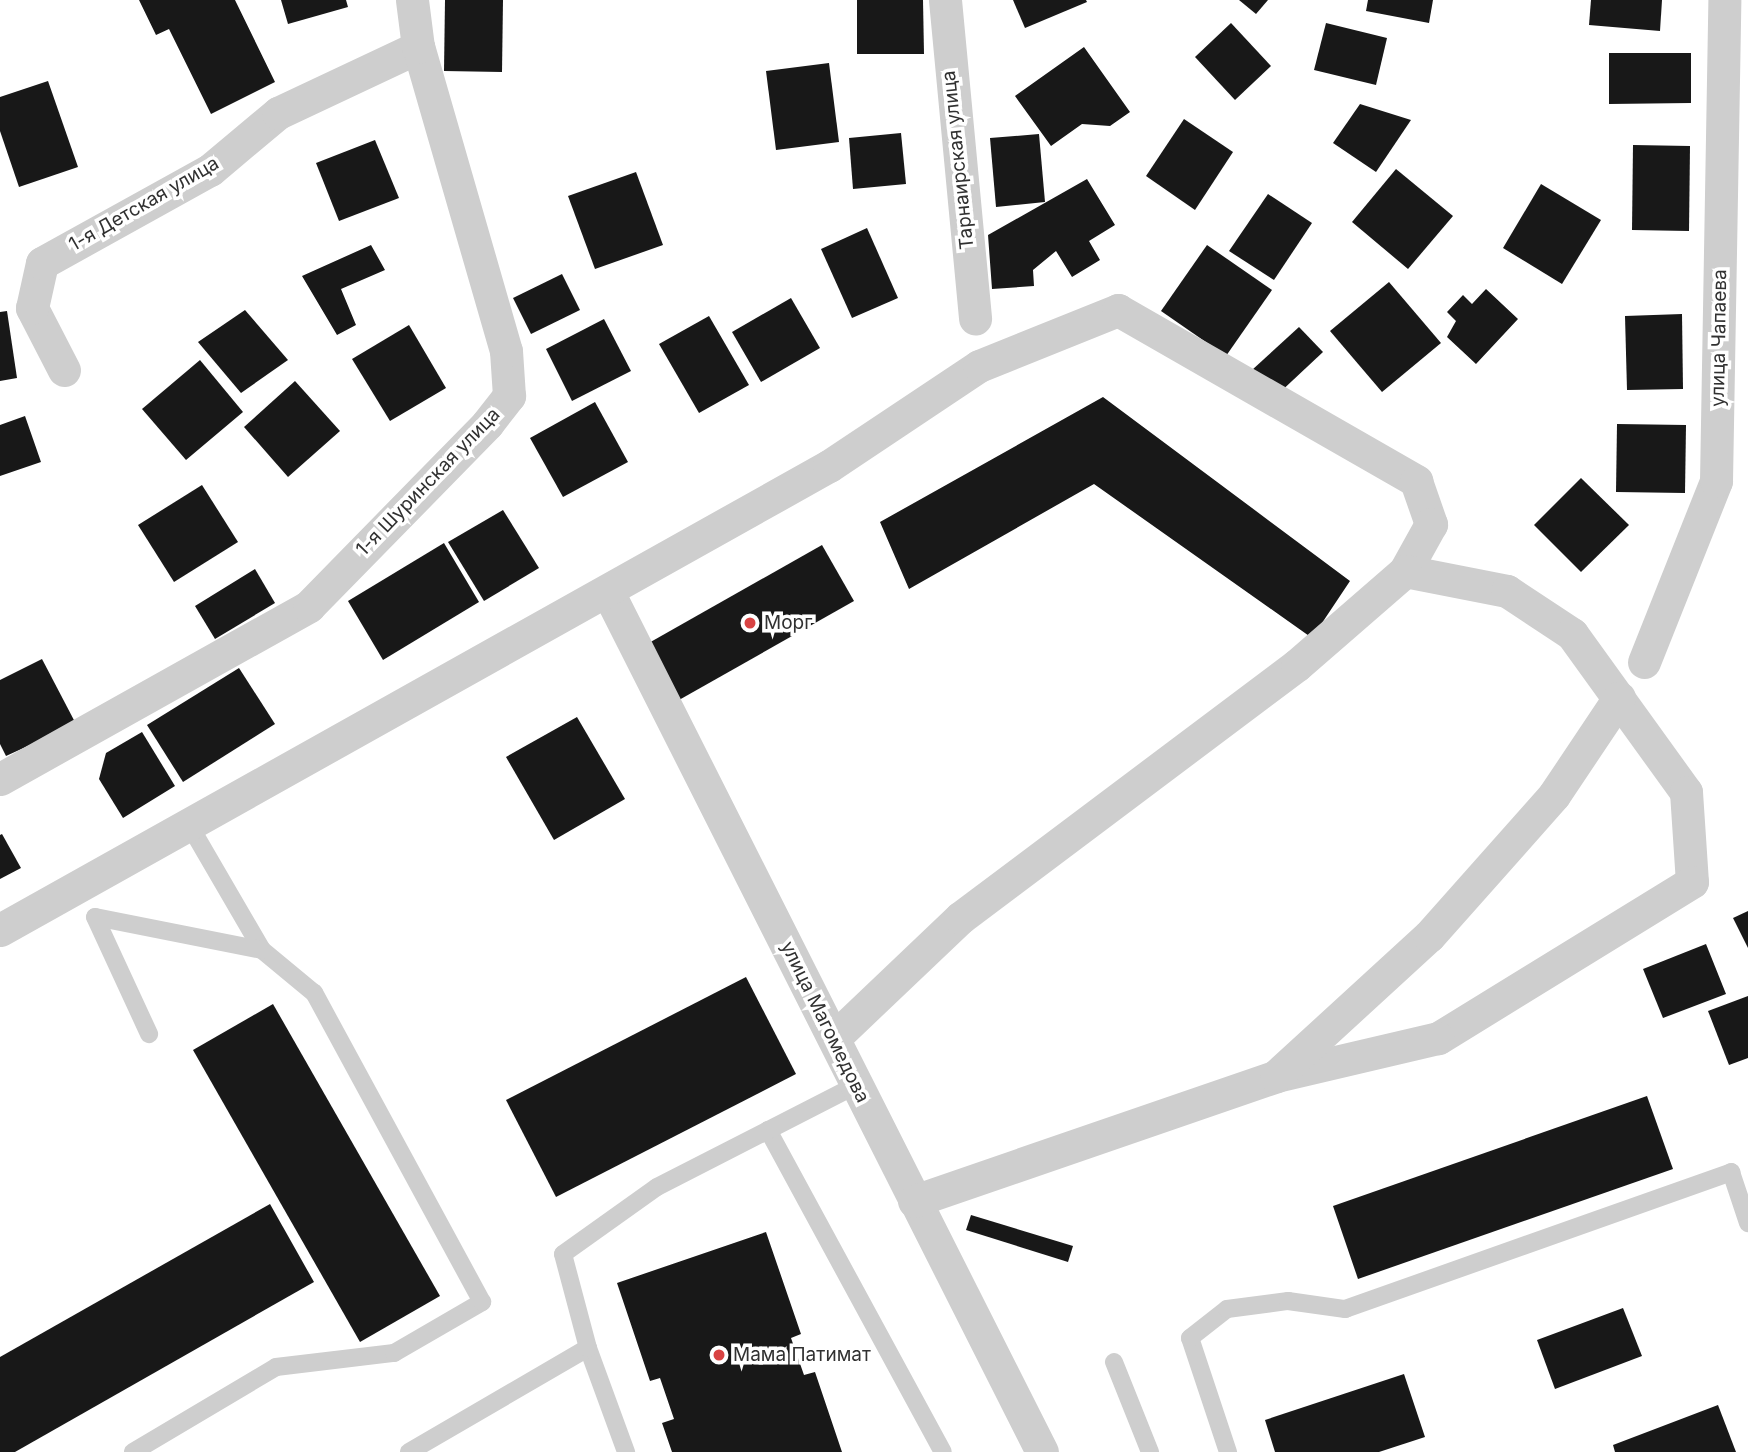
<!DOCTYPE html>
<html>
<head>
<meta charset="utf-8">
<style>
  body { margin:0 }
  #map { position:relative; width:1748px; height:1452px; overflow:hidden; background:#fff; font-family:Inter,sans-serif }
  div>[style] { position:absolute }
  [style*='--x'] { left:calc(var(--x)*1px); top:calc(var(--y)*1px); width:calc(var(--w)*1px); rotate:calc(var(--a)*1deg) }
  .building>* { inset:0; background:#181818 }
  .lane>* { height:18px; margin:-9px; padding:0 9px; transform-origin:9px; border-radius:9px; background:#cecece }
  .street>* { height:33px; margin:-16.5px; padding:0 16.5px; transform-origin:16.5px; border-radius:16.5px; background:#cecece }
  .dots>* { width:19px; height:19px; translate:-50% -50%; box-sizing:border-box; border:4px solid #fff; border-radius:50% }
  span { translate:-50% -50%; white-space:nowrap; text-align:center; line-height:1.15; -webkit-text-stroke:7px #fff; paint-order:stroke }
  .street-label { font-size:19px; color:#313131 }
  .poi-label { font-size:19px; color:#313131 }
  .left { translate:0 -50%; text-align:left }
</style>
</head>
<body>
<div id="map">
  <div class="building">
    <div style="clip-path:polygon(139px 0,235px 0,275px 82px,211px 114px,169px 29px,156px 35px)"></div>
    <div style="clip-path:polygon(281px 0,346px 0,348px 7px,288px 24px)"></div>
    <div style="clip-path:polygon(445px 0,503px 0,502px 72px,444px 71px)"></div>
    <div style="clip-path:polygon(857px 0,923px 0,924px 54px,857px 54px)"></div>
    <div style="clip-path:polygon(1013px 0,1086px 0,1087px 2px,1025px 28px)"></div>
    <div style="clip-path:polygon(1239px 0,1268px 0,1256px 14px)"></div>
    <div style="clip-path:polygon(1368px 0,1433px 0,1429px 23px,1366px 11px)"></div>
    <div style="clip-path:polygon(1591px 0,1662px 0,1660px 31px,1589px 25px)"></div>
    <div style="clip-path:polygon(1231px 23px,1271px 66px,1235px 100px,1195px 57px)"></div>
    <div style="clip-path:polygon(1326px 23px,1387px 38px,1376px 85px,1314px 70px)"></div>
    <div style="clip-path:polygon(1084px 47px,1130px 112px,1110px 126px,1082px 124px,1051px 146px,1015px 96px)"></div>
    <div style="clip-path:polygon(1609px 53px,1691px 53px,1691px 103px,1609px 104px)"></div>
    <div style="clip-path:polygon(829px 63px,839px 142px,776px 150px,766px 71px)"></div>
    <div style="clip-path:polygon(48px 81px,78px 167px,19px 187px,0 131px,0 97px)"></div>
    <div style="clip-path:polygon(1360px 104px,1411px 120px,1376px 172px,1333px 143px)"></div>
    <div style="clip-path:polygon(1184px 119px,1233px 152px,1195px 210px,1146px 176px)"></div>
    <div style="clip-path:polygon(901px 133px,906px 184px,853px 189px,849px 138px)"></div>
    <div style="clip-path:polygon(1039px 134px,1045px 202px,996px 207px,990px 138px)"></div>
    <div style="clip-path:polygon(375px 140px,399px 198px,339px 221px,316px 163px)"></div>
    <div style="clip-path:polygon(1633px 145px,1690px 146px,1689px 231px,1632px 230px)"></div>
    <div style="clip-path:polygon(1396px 169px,1453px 216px,1408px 269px,1352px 222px)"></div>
    <div style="clip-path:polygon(636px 172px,663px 245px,595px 269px,568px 196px)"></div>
    <div style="clip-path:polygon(1087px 179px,1115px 225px,1089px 241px,1100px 260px,1072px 277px,1056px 251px,1033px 270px,1034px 286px,992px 289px,988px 235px)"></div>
    <div style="clip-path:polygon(1541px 184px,1601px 220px,1562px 284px,1503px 248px)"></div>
    <div style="clip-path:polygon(1268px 194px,1312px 223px,1274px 280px,1229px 251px)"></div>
    <div style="clip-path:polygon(867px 228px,898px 298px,852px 318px,821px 249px)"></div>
    <div style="clip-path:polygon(371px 245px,385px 270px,341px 289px,356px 325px,337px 335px,302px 276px)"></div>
    <div style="clip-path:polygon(1207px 245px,1272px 290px,1226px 356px,1161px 311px)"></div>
    <div style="clip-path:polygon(562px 274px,580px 310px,531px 334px,513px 298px)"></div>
    <div style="clip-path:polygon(1389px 282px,1441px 343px,1382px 392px,1330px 331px)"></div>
    <div style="clip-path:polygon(1486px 289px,1518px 319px,1476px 364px,1447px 337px,1456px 321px,1447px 312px,1463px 295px,1472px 304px)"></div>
    <div style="clip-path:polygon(791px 298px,820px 348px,761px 382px,732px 332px)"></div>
    <div style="clip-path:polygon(245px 310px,288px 360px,241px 393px,198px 342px)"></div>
    <div style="clip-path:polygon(7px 311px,17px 378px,0 381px,0 312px)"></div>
    <div style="clip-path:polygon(1682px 314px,1683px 389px,1627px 390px,1625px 316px)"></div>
    <div style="clip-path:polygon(709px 316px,749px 385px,699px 413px,659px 344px)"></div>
    <div style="clip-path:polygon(604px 319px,631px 371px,572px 401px,546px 349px)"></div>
    <div style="clip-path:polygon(409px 325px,446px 388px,390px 421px,352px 359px)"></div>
    <div style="clip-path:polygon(1299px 327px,1323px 352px,1276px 396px,1252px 370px)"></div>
    <div style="clip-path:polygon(200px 360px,243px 412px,186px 460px,142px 409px)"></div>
    <div style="clip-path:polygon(295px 381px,340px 431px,288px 477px,244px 427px)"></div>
    <div style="clip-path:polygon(1103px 397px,1350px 581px,1312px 638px,1094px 484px,909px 589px,880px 522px)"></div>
    <div style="clip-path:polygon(595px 402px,628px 462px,563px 497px,530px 438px)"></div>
    <div style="clip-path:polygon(25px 416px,41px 462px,0 476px,0 425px)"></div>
    <div style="clip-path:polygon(1617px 424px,1686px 425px,1685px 493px,1616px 492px)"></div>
    <div style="clip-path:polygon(1581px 478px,1629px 525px,1581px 572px,1534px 525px)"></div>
    <div style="clip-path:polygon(202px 485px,238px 542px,174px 582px,138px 525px)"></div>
    <div style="clip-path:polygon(503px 510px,539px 568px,484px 601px,448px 542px)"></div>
    <div style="clip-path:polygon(444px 543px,479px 602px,383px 660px,348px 601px)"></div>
    <div style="clip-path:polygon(822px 545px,854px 601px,679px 700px,647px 644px)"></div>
    <div style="clip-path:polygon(255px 569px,275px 603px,215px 639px,195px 606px)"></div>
    <div style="clip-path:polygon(42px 659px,76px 724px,6px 756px,0 744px,0 680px)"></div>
    <div style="clip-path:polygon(239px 668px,275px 724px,183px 782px,147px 725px)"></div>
    <div style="clip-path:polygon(577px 717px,625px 799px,554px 840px,506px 757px)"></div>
    <div style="clip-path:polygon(142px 732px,175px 786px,123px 818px,99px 779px,106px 753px)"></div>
    <div style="clip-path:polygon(2px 834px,21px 868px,0 879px,0 835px)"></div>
    <div style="clip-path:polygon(1748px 911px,1748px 948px,1733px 918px)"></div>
    <div style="clip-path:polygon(1706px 944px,1726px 994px,1663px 1018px,1643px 969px)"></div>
    <div style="clip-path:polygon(746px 977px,796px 1074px,556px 1197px,506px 1100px)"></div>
    <div style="clip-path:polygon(1748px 996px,1748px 1058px,1729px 1065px,1708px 1011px)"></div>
    <div style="clip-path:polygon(273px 1004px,440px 1296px,360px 1342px,193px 1050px)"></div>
    <div style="clip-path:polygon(1647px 1096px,1673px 1169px,1358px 1279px,1333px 1206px)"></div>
    <div style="clip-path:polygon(270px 1204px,314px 1282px,15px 1452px,0 1452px,0 1357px)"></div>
    <div style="clip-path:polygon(971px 1215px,1073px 1246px,1068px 1262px,966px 1230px)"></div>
    <div style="clip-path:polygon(766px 1232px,801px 1334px,791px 1338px,804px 1375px,815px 1372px,842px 1452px,672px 1452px,662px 1423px,674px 1419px,660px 1378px,650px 1381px,617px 1283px)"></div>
    <div style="clip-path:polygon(1623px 1308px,1642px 1356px,1555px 1389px,1537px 1340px)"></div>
    <div style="clip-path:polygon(1404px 1374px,1425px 1437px,1379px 1452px,1275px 1452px,1265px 1420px)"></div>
    <div style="clip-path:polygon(1718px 1405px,1736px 1452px,1615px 1452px,1613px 1445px)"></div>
  </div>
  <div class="lane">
    <div style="--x:187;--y:821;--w:149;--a:59.8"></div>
    <div style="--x:768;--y:1130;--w:366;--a:61.5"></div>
    <div style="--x:588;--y:1348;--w:111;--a:69.9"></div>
    <div style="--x:1114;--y:1362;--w:97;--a:68.2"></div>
    <div style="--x:133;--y:1452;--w:166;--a:-30.7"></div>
    <div style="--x:276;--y:1367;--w:119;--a:-6.8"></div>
    <div style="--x:394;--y:1353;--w:102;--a:-30.1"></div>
    <div style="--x:482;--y:1302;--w:352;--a:-118.5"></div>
    <div style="--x:314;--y:993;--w:67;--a:-140.4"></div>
    <div style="--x:262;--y:950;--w:170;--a:-168.8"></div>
    <div style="--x:95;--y:917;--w:129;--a:65.2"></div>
    <div style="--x:409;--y:1452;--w:207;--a:-30.2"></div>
    <div style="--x:588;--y:1348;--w:97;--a:-104.9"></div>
    <div style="--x:563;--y:1254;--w:115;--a:-35.5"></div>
    <div style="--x:657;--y:1187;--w:224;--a:-27.1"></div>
    <div style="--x:1228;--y:1452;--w:120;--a:-108.4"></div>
    <div style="--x:1190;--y:1338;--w:47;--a:-38.1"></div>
    <div style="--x:1227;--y:1309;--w:62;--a:-7.5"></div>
    <div style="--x:1288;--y:1301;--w:58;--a:8"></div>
    <div style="--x:1345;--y:1309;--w:410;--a:-19.5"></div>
    <div style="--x:1731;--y:1172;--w:54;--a:71.6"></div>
  </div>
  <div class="street">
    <div style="--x:945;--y:0;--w:320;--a:84.6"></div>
    <div style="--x:64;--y:370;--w:70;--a:-117.3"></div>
    <div style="--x:32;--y:308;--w:46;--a:-77.5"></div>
    <div style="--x:42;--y:263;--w:192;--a:-29"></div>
    <div style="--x:210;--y:170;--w:89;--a:-40"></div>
    <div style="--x:278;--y:113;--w:155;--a:-25.2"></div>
    <div style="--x:608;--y:592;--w:963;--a:63.22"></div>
    <div style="--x:1644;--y:662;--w:195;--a:-68.3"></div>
    <div style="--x:1716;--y:481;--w:481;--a:-89"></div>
    <div style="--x:0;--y:779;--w:354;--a:-29.2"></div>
    <div style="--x:309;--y:606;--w:255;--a:-45.6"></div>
    <div style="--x:487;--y:424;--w:36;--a:-52"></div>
    <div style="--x:509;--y:396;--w:45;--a:-93.8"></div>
    <div style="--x:506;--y:351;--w:316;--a:-106.1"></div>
    <div style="--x:418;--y:47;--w:47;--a:-97.3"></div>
    <div style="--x:0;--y:930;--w:950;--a:-29.24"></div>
    <div style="--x:829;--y:466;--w:180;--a:-33.7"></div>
    <div style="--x:979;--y:366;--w:150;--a:-21.9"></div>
    <div style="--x:1118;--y:310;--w:344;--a:29.8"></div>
    <div style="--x:1416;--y:481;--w:46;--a:70.8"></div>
    <div style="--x:1431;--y:524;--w:54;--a:119"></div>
    <div style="--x:1405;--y:571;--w:104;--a:11.1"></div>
    <div style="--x:1507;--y:591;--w:78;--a:33.5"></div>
    <div style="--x:1572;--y:634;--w:195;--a:54.2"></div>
    <div style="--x:1686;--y:792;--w:90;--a:86.2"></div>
    <div style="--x:1692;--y:882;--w:298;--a:148.4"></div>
    <div style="--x:1438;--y:1038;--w:166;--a:166.8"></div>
    <div style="--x:835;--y:1037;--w:173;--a:-43.6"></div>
    <div style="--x:960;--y:918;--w:421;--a:-36.9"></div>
    <div style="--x:1297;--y:665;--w:143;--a:-41"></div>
    <div style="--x:914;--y:1201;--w:383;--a:-19"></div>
    <div style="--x:1276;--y:1076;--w:207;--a:-42.5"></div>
    <div style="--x:1429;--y:936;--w:188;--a:-48.4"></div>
    <div style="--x:1554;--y:795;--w:117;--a:-56.2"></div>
  </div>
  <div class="dots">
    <div style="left:750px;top:623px;background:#d84343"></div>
    <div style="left:719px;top:1355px;background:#d84343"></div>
  </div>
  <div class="street-label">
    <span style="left:958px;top:160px;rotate:-96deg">Тарнаирская улица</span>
    <span style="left:144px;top:204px;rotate:-30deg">1-я Детская улица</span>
    <span style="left:1719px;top:338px;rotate:-89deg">улица Чапаева</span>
    <span style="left:428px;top:482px;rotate:-46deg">1-я Шуринская улица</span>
    <span style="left:825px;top:1022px;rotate:64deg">улица Магомедова</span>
  </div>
  <div class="poi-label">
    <span class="left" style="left:764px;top:623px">Морг</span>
    <span class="left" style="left:733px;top:1355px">Мама Патимат</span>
  </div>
</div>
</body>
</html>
